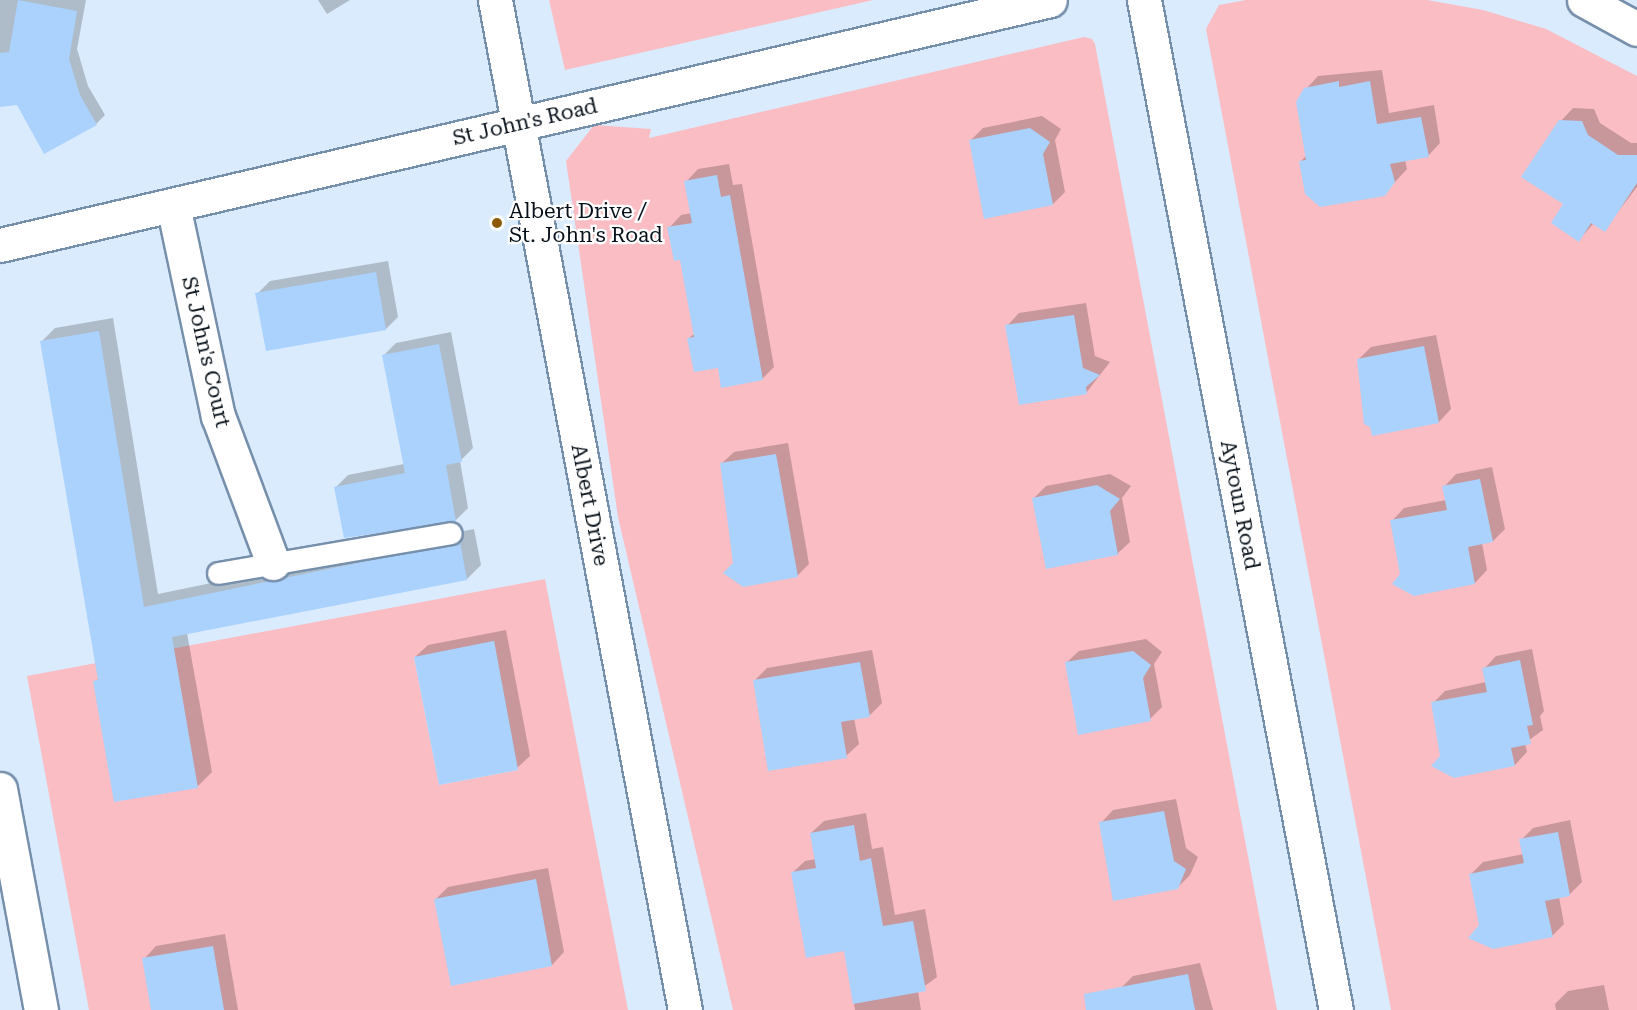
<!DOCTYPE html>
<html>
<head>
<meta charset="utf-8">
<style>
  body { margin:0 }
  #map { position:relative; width:1637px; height:1010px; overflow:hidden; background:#daebfd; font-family:"Roboto Serif",serif }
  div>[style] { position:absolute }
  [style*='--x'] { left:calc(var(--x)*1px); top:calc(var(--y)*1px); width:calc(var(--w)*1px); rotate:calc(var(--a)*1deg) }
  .green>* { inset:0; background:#fabdc4 }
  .shadow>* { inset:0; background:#0003 }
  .building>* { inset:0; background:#aad2fd }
  .roads { filter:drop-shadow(2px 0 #768fab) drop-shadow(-2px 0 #768fab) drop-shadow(0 2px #768fab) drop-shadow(0 -2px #768fab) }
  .lane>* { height:21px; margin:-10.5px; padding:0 10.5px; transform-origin:10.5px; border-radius:10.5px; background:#fff }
  .street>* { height:33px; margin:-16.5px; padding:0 16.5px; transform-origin:16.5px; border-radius:16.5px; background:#fff }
  .secondary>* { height:33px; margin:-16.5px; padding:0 16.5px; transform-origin:16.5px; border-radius:16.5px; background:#fff }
  .dots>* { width:16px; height:16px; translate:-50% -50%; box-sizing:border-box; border:3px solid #fff; border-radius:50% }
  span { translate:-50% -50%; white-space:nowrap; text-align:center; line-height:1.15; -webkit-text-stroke:4.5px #fff; paint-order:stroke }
  .street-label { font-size:21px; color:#071019 }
  .poi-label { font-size:21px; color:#071019 }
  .left { translate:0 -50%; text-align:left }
</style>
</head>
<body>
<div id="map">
  <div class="green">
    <div style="clip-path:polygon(549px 0,873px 0,565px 70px)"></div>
    <div style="clip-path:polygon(1246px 0,1427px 0,1483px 10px,1546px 29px,1637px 76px,1637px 1010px,1391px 1010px,1206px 29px,1219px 5px)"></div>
    <div style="clip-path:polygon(1084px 37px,1092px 39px,1095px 44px,1277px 1010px,733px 1010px,618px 517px,566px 161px,594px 125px,651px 129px,649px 138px)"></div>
    <div style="clip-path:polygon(evenodd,545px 579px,628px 1010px,89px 1010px,27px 676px,545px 579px,494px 641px,518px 770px,439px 785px,414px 657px,494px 641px)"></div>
  </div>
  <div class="shadow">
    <div style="clip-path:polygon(0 0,86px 0,77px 49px,88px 86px,105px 115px,96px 124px,17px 103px,0 106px)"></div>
    <div style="clip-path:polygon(318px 0,350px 0,327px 14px)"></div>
    <div style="clip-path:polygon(1382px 70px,1389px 113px,1434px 105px,1440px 143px,1428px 156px,1405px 160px,1407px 169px,1384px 194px,1300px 162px,1307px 155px,1306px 89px,1318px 76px)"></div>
    <div style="clip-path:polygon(1573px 108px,1594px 109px,1600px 123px,1631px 143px,1637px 143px,1637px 187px,1604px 230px,1594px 223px,1579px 240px,1565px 204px,1561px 121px)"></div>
    <div style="clip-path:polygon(1042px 116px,1061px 129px,1055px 140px,1065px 192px,1053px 204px,971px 140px,983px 128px)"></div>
    <div style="clip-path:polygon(729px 164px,733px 185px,742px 184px,774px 367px,762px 379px,719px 366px,689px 338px,695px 333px,682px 258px,669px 228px,681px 215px,692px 213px,686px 182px,698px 169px)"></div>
    <div style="clip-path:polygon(388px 261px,398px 317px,386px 329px,257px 294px,270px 281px)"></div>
    <div style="clip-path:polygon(1086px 303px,1095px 356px,1110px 362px,1086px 393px,1007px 326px,1019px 313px)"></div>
    <div style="clip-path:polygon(113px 318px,158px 594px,474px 529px,481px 565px,467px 579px,187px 633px,212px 772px,198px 786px,95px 682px,99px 678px,41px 342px,55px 328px)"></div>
    <div style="clip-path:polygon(451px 332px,473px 448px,460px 461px,468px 508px,456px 520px,336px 487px,348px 475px,404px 464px,383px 356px,396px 343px)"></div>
    <div style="clip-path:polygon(1436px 335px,1451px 409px,1439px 422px,1358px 360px,1371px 347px)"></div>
    <div style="clip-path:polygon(788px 443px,809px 564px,797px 576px,734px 564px,721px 464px,734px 452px)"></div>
    <div style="clip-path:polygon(1492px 467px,1505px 529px,1493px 541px,1482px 543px,1487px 570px,1475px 583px,1402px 574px,1392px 521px,1404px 508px,1446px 500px,1444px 487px,1456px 474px)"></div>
    <div style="clip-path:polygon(1110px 474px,1131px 486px,1122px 498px,1130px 542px,1117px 554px,1034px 498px,1046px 486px)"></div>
    <div style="clip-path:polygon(506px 630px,530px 756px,517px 768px,415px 657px,428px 645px)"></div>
    <div style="clip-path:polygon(1146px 639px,1162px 652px,1154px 664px,1162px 707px,1150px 719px,1066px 663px,1079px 651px)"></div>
    <div style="clip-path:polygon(1532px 649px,1544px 711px,1540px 716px,1543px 730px,1525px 743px,1527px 752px,1515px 765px,1441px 757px,1433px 703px,1445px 691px,1486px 682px,1484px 669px,1496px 656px)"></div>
    <div style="clip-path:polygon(872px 650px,882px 703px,869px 716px,854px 718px,859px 744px,846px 756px,754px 681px,767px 668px)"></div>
    <div style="clip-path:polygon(1176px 799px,1186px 848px,1198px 857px,1190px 875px,1177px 888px,1101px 823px,1113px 810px)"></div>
    <div style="clip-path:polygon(866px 813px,872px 849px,883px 847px,895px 915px,925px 909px,937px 977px,918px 991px,921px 1010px,855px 1010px,845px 950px,792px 873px,805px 861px,816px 859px,811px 833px,824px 821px)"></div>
    <div style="clip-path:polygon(1570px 820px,1582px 882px,1569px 895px,1559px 897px,1564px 924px,1552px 936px,1481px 925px,1471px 874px,1483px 862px,1524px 854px,1521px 840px,1533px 828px)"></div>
    <div style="clip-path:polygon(548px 868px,564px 952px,552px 965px,435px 900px,448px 887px)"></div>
    <div style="clip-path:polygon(225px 934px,238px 1010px,152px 1010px,144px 959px,156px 946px)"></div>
    <div style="clip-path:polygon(1200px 963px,1213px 1010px,1125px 1010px,1121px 988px,1133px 976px)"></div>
    <div style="clip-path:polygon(1604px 985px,1609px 1010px,1556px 1010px,1555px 1004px,1568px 991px)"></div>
  </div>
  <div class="building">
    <div style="clip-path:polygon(18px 0,77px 11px,69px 59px,80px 95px,97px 125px,44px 154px,17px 105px,0 107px,0 53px,9px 52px)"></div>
    <div style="clip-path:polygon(1339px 81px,1339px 87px,1370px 81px,1377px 124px,1421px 117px,1429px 157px,1390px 164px,1395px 182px,1385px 196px,1320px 207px,1305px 194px,1299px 161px,1306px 160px,1296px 102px,1304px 88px)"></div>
    <div style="clip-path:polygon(1559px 120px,1582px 121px,1588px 135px,1618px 155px,1637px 155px,1637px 183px,1605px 232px,1591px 223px,1579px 242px,1551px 223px,1563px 204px,1521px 177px)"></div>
    <div style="clip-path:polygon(1030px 128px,1050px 142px,1043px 154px,1053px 205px,984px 219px,969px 140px)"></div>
    <div style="clip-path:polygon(717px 175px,721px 197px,730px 195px,763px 380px,721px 388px,718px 368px,694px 372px,687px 338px,694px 337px,680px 260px,674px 261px,667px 227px,692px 223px,684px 181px)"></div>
    <div style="clip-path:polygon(376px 272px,386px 330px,266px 351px,255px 293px)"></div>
    <div style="clip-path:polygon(1074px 315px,1083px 368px,1100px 375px,1086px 387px,1087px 394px,1019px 405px,1005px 325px)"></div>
    <div style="clip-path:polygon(99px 331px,144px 607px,460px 542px,467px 580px,172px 637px,198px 788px,114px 802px,93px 681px,98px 680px,40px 341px)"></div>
    <div style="clip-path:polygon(439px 344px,462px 462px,446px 465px,456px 522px,344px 538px,334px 487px,405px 473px,382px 355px)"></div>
    <div style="clip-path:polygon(1424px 346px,1439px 423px,1372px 436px,1370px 427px,1364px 424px,1357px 359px)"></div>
    <div style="clip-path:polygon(776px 454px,798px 577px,743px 587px,723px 573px,733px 563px,720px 463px)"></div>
    <div style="clip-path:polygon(1480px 479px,1493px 542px,1468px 547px,1475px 584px,1414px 596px,1392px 584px,1400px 574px,1390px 520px,1447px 510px,1442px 486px)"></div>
    <div style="clip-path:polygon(1097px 485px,1120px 499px,1110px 511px,1118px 555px,1046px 569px,1032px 498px)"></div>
    <div style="clip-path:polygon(494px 641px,518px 770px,439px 785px,414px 657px)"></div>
    <div style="clip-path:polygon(1133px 651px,1151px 665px,1143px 678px,1151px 721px,1078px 735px,1065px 662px)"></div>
    <div style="clip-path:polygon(1520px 660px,1533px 725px,1527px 726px,1531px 744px,1511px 748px,1515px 766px,1454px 778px,1431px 766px,1440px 756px,1431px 702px,1487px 692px,1482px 668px)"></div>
    <div style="clip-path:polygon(860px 662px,870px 717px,841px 722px,847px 758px,768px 771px,753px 680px)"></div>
    <div style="clip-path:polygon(1164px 811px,1174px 861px,1186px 869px,1178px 889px,1113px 901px,1099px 822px)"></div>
    <div style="clip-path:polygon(854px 825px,860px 861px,871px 858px,883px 926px,913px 921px,926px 991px,853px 1004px,844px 951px,806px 958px,791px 872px,816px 868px,810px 833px)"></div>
    <div style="clip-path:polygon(1558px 832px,1570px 896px,1545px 901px,1553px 937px,1493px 949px,1468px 938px,1479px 925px,1469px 874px,1524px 863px,1519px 839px)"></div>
    <div style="clip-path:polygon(536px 879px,552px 966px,451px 986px,434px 899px)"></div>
    <div style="clip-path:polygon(213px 946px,224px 1010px,151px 1010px,142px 958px)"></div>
    <div style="clip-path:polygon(1188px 974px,1195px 1010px,1086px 1010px,1084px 994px)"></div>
  </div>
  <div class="roads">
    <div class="lane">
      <div style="--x:218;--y:573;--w:236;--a:-9.7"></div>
    </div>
    <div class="street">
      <div style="--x:1144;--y:0;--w:1028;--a:79.24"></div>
      <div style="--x:1584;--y:0;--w:60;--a:28.7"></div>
      <div style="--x:173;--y:205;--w:216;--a:78"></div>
      <div style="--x:218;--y:416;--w:157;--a:69.5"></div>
      <div style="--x:0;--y:245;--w:1078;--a:-13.13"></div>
      <div style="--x:0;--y:789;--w:225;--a:79.5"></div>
    </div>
    <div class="secondary">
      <div style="--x:495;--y:0;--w:1028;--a:79.35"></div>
    </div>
  </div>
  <div class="dots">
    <div style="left:497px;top:223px;background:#8d5b06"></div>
  </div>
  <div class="street-label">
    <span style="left:525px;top:122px;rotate:-13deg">St John's Road</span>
    <span style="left:206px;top:352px;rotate:77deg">St John's Court</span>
    <span style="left:590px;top:505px;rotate:79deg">Albert Drive</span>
    <span style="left:1240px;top:505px;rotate:79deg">Aytoun Road</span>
  </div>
  <div class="poi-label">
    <span class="left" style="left:509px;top:223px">Albert Drive /<br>St. John's Road</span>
  </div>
</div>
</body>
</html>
